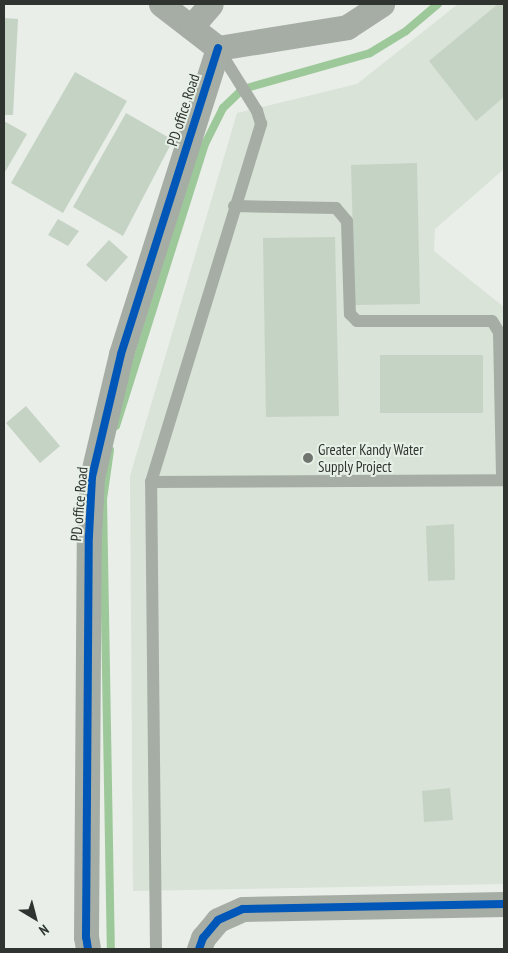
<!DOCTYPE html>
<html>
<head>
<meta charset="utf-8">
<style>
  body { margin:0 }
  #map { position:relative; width:508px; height:953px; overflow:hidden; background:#e9eee8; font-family:"PT Sans Narrow",sans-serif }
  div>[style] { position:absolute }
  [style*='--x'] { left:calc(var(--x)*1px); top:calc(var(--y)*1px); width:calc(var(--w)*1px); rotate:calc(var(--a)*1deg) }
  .built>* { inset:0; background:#d9e3d7 }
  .stream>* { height:8px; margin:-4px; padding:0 4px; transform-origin:4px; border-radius:4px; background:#9dc89a }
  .building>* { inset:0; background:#c5d3c4 }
  .service>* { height:12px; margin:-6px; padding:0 6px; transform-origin:6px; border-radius:6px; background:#a5ada4 }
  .minor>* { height:25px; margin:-12.5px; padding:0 12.5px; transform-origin:12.5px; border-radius:12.5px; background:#a5ada4 }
  .cycleway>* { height:8px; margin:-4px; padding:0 4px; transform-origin:4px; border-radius:4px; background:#0057b8 }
  .dots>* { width:14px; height:14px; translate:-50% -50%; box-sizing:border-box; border:2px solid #e7f0e6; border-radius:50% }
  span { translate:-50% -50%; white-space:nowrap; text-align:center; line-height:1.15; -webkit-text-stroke:4px #e7f0e6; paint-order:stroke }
  .street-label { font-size:15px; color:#303430 }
  .poi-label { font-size:15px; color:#303430 }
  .left { translate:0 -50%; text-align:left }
  .frame { position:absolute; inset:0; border:5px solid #303430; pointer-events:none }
  .north { position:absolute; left:10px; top:893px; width:50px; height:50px; -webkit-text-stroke:4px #e7f0e6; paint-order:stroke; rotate:143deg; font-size:14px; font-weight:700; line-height:20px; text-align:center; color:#303430 }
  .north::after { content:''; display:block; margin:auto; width:18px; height:22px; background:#303430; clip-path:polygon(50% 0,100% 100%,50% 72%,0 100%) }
</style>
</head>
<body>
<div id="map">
  <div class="built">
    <div style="clip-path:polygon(458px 4px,504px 4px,504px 169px,435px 229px,434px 251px,504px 307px,504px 884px,133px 891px,130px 476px,237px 113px,357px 84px)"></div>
  </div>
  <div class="stream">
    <div style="--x:116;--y:426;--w:296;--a:-72.5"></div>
    <div style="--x:205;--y:144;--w:40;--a:-63.4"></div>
    <div style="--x:223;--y:108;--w:28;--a:-44"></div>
    <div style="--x:243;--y:89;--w:132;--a:-15.8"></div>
    <div style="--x:370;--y:53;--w:42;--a:-31.4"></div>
    <div style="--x:406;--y:31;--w:42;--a:-40.2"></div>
    <div style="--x:110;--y:450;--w:49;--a:98.1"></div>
    <div style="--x:103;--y:499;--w:450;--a:89"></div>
  </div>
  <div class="building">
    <div style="clip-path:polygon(498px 4px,504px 4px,504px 97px,476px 121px,429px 61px)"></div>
    <div style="clip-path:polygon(4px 18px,18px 19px,13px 115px,4px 115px)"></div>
    <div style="clip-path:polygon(75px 72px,127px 101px,63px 213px,11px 183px)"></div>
    <div style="clip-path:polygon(126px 113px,173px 140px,123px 236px,73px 207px)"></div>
    <div style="clip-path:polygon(4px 121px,27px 134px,5px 172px,4px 171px)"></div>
    <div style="clip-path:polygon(417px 163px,420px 304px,355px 305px,351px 165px)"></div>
    <div style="clip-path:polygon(58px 219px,79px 231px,68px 246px,48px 235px)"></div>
    <div style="clip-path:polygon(335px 237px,339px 416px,266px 417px,263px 238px)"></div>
    <div style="clip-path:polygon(109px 240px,128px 257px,106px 282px,86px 265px)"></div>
    <div style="clip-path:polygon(380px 355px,483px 355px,483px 413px,380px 413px)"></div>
    <div style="clip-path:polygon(26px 406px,60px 446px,40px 463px,6px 423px)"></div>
    <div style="clip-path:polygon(454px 524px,455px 580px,428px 581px,426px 526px)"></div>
    <div style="clip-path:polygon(450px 788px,453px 820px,424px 822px,422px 791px)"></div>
  </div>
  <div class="service">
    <div style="--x:234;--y:206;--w:102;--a:1.1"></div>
    <div style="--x:336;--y:208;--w:17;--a:50"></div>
    <div style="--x:347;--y:221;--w:93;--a:88.2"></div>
    <div style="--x:350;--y:314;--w:10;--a:45"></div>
    <div style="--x:357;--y:321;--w:135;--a:0"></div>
    <div style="--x:492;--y:321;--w:13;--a:58"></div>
    <div style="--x:499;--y:332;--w:148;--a:88.8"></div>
    <div style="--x:151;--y:482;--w:353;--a:-0.3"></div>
    <div style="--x:156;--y:949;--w:467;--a:-90.6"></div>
    <div style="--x:151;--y:482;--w:375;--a:-72.9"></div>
    <div style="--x:261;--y:124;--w:14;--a:-107"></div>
    <div style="--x:257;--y:111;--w:72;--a:-121.9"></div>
  </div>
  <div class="minor">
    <div style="--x:161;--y:4;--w:72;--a:37.7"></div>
    <div style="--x:218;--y:48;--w:131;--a:-9.2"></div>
    <div style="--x:347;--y:27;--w:42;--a:-33.3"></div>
    <div style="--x:191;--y:27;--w:30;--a:-49"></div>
    <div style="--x:88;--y:949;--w:12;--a:-99"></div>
    <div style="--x:86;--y:937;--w:401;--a:-89.6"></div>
    <div style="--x:89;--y:536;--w:59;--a:-87.1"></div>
    <div style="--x:92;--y:477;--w:126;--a:-76.7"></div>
    <div style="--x:121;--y:354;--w:321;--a:-72.4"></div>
    <div style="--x:199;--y:949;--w:12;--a:-70"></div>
    <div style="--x:203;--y:938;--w:23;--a:-50"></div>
    <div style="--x:218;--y:920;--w:27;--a:-24"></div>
    <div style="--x:243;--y:909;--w:261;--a:-1.1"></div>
  </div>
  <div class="cycleway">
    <div style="--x:88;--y:949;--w:12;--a:-99"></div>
    <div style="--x:86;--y:937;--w:401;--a:-89.6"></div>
    <div style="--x:89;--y:536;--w:59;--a:-87.1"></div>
    <div style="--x:92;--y:477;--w:126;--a:-76.7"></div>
    <div style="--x:121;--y:354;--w:321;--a:-72.4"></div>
    <div style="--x:199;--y:949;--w:12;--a:-70"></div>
    <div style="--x:203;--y:938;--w:23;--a:-50"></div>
    <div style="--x:218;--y:920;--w:27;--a:-24"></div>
    <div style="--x:243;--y:909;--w:261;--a:-1.1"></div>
  </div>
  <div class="dots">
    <div style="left:308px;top:458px;background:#717570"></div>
  </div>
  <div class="street-label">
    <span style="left:183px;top:110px;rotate:-72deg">PD office Road</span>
    <span style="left:79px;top:504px;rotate:-85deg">PD office Road</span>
  </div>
  <div class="poi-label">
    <span class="left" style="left:318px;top:458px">Greater Kandy Water<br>Supply Project</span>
  </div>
  <div class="frame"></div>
  <div class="north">N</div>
</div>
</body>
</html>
